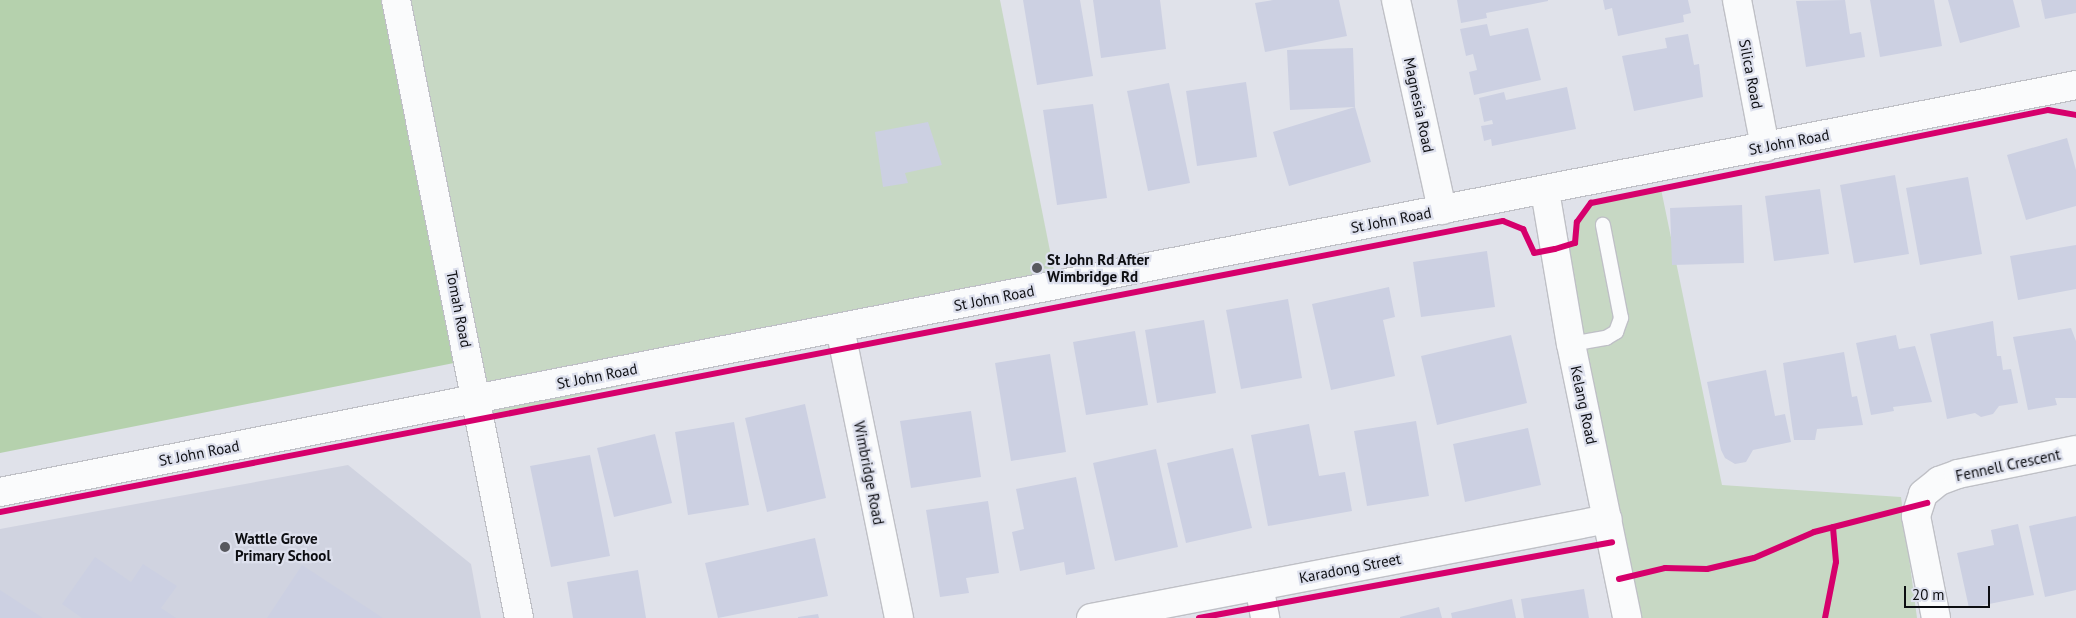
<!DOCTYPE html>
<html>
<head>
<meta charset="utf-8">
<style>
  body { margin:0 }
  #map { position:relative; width:2076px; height:618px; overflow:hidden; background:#e0e2ea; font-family:"PT Sans",sans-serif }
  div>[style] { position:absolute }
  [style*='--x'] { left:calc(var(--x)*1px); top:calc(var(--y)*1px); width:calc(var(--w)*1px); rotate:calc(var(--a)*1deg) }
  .built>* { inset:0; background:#d0d3e0 }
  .green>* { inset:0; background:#c7d8c4 }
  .forest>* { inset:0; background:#b5d1ad }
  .building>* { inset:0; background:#ccd0e2 }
  .roads { filter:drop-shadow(1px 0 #bfc0c6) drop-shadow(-1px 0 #bfc0c6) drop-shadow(0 1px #bfc0c6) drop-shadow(0 -1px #bfc0c6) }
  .service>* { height:14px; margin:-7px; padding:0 7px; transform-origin:7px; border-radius:7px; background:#fafbfc }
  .minor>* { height:28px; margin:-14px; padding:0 14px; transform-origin:14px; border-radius:14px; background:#fafbfc }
  .cycleway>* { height:6px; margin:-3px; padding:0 3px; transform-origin:3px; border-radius:3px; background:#d6006c }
  .dots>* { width:14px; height:14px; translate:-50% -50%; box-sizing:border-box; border:2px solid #dde0ed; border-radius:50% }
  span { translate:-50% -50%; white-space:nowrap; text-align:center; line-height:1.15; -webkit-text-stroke:4.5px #dde0ed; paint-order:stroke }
  .street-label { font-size:15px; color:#0d0e12 }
  .poi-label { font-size:15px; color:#0d0e12; font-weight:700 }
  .left { translate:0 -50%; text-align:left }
  .scale { position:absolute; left:1904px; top:586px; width:86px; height:22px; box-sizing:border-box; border:2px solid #0d0e12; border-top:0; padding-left:6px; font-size:15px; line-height:18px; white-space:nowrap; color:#0d0e12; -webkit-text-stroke:4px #dde0ed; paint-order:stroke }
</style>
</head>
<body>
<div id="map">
  <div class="built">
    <div style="clip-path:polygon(348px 465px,471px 564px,481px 618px,0 618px,0 529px)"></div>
  </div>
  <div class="green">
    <div style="clip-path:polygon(396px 0,1000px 0,1057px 286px,481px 418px)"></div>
    <div style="clip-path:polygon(1661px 189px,1722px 485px,1901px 497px,1917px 618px,1626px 618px,1555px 249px,1575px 243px,1577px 222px,1591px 203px)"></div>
  </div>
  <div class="forest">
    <div style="clip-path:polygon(0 0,396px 0,469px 360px,0 453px)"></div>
  </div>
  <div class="building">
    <div style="clip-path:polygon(1023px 0,1080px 0,1093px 76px,1037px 85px)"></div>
    <div style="clip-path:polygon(1093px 0,1160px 0,1166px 49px,1101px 58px)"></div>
    <div style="clip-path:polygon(1273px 0,1339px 0,1347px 36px,1265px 52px,1255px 3px)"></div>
    <div style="clip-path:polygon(1457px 0,1548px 0,1548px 1px,1486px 13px,1487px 18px,1461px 23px)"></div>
    <div style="clip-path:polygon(1603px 0,1688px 0,1691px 13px,1683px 15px,1684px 22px,1618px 36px,1612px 8px,1605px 10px)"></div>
    <div style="clip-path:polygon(1845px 0,1850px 34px,1861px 32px,1865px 57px,1806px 67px,1796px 1px)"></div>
    <div style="clip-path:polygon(1870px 0,1934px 0,1942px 46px,1880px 57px)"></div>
    <div style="clip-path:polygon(1948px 0,2013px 0,2020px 27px,1960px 43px)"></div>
    <div style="clip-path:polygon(2041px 0,2076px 0,2076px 13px,2045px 19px)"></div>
    <div style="clip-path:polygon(1487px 24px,1490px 36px,1528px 28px,1541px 80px,1474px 95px,1469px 72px,1477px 70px,1473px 54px,1466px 56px,1460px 29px)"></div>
    <div style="clip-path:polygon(1688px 34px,1694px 65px,1699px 64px,1703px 97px,1634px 111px,1622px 56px,1667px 48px,1665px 38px)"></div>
    <div style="clip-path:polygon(1353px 48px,1355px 107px,1371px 162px,1289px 186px,1273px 132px,1355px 107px,1290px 110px,1287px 50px)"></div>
    <div style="clip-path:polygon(1246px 82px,1257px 157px,1197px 166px,1186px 91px)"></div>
    <div style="clip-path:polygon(1169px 83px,1190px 183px,1148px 191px,1127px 91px)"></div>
    <div style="clip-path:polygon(1567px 87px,1576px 129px,1492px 146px,1491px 139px,1484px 141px,1481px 126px,1493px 124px,1492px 120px,1484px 122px,1479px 98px,1504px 92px,1506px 100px)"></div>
    <div style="clip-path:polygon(1093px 104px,1107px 198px,1057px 205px,1043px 110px)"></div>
    <div style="clip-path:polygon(928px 122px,942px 165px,905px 173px,908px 183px,883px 187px,875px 132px)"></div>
    <div style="clip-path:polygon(2067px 138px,2076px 170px,2076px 206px,2026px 220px,2007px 155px)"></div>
    <div style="clip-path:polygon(1895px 175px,1909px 254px,1854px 263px,1840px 185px)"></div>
    <div style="clip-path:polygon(1968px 177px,1982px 254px,1920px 265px,1906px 188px)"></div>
    <div style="clip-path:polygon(1820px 189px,1829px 254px,1774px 261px,1765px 196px)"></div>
    <div style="clip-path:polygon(1742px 205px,1744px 263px,1672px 265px,1670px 208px)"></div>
    <div style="clip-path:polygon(2076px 245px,2076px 289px,2018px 300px,2010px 256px)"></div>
    <div style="clip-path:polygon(1487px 251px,1495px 307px,1421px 317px,1413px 262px)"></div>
    <div style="clip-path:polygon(1389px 287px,1395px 317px,1383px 320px,1395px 376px,1331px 390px,1312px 304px)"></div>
    <div style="clip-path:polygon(1288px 299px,1302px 378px,1241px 389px,1226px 310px)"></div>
    <div style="clip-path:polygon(1204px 320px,1216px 393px,1157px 403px,1145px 330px)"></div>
    <div style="clip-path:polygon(1993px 321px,1997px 356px,2001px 356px,2003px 370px,2011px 369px,2018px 403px,1999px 406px,1993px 414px,1981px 417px,1975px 413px,1947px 419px,1930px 334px)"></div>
    <div style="clip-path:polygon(2071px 328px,2076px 341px,2076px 398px,2055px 398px,2057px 405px,2028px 410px,2013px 337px)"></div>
    <div style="clip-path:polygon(1135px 331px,1148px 405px,1086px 415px,1073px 342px)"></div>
    <div style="clip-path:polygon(1511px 335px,1527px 403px,1437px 425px,1421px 356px)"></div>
    <div style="clip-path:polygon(1896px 335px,1899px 349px,1915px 346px,1932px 402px,1893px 407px,1894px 411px,1871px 415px,1856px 343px)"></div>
    <div style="clip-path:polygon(1844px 352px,1852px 397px,1857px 396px,1863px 425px,1817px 429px,1815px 440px,1794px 440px,1783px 363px)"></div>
    <div style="clip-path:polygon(1050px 354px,1066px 452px,1011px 461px,995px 363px)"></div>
    <div style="clip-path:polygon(1766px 370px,1775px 416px,1785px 414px,1791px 442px,1753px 450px,1746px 462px,1735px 464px,1725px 458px,1721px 450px,1707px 382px)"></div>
    <div style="clip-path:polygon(805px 404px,826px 498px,767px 512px,745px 418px)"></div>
    <div style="clip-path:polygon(971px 411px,981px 477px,911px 488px,900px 421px)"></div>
    <div style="clip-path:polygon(1416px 421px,1429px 496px,1367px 506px,1354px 431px)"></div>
    <div style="clip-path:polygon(734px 422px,749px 505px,688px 515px,675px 432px)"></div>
    <div style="clip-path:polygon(1309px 424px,1319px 476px,1345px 472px,1352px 511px,1268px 526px,1251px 435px)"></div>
    <div style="clip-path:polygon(1528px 428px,1541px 485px,1465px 502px,1453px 444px)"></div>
    <div style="clip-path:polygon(655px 434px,672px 503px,614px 517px,597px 448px)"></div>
    <div style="clip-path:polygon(1233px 448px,1252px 528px,1186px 543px,1167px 463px)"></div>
    <div style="clip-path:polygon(1156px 449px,1178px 547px,1115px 561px,1093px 463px)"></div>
    <div style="clip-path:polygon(590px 455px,610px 556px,551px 567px,530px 466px)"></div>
    <div style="clip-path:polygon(1076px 477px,1095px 569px,1066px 575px,1064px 562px,1020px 571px,1012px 532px,1024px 529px,1016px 489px)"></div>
    <div style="clip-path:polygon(988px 501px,999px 573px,966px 578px,969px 593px,940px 597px,926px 510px)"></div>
    <div style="clip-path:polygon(2076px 516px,2076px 590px,2045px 597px,2029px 526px)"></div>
    <div style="clip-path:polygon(2018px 524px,2034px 595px,1969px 608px,1957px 553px,1994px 545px,1991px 530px)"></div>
    <div style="clip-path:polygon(815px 538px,828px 596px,718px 618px,705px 563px)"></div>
    <div style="clip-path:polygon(95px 557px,131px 582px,143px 564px,177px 586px,161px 608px,176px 618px,82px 618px,62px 604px)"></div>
    <div style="clip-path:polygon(302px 565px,383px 618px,267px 618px)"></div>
    <div style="clip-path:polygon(638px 570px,646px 618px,573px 618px,567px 582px)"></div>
    <div style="clip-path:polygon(1584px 589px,1589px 618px,1524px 618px,1521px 599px)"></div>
    <div style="clip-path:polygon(0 590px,43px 618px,0 618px)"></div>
    <div style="clip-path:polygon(1512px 599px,1516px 618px,1452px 618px,1451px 613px)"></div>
    <div style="clip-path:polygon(1439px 607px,1442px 618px,1400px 618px,1400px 617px)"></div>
    <div style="clip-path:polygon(818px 614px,819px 618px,798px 618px,798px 617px)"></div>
  </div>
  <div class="roads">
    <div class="service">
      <div style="--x:1571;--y:344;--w:36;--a:-10"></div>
      <div style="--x:1606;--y:338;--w:12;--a:-31"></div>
      <div style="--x:1616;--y:332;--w:15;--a:-70"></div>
      <div style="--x:1621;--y:318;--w:95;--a:-101"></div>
    </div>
    <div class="minor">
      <div style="--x:396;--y:0;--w:630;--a:78.74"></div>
      <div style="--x:1396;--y:0;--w:215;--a:77.6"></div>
      <div style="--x:1737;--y:0;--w:150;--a:79.2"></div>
      <div style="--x:1545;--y:191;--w:155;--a:80.4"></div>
      <div style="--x:1571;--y:344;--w:280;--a:78.4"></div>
      <div style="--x:840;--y:328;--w:296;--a:78.5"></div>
      <div style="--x:0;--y:492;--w:2116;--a:-11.09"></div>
      <div style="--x:1259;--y:586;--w:33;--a:79"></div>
      <div style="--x:1091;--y:618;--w:526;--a:-10.84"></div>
      <div style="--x:1936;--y:618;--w:104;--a:-101.1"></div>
      <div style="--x:1916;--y:516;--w:23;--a:-72"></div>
      <div style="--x:1923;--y:494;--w:21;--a:-39"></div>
      <div style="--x:1939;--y:481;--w:20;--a:-20"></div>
      <div style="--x:1958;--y:474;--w:120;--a:-11.5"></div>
    </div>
  </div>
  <div class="cycleway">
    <div style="--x:0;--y:512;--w:1531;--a:-10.96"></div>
    <div style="--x:1503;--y:221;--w:22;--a:22"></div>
    <div style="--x:1523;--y:229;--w:26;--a:65"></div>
    <div style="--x:1534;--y:253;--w:21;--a:-11"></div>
    <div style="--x:1555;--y:249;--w:21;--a:-17"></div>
    <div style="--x:1575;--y:243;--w:21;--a:-85"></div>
    <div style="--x:1577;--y:222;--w:24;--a:-54"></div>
    <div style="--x:1591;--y:203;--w:466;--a:-11.5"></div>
    <div style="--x:2048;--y:110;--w:28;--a:10"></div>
    <div style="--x:1619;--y:579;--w:47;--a:-13.4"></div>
    <div style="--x:1665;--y:568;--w:42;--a:1.4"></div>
    <div style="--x:1707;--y:569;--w:48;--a:-13.2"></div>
    <div style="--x:1754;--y:558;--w:65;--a:-23.4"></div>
    <div style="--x:1814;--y:532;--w:117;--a:-14.4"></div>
    <div style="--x:1199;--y:618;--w:420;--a:-10.4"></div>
    <div style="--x:1825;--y:618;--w:57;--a:-78.9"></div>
    <div style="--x:1836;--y:562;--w:35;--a:-95"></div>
  </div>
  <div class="dots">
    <div style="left:1037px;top:268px;background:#57585e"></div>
    <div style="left:225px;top:547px;background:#57585e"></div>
  </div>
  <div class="street-label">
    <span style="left:1751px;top:74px;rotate:79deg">Silica Road</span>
    <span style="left:1419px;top:105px;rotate:78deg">Magnesia Road</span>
    <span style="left:1789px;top:142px;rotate:-11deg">St John Road</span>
    <span style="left:1391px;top:220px;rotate:-11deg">St John Road</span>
    <span style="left:994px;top:298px;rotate:-11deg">St John Road</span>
    <span style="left:459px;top:309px;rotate:79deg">Tomah Road</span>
    <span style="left:597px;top:376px;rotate:-11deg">St John Road</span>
    <span style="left:1584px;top:405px;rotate:78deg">Kelang Road</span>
    <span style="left:199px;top:453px;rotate:-11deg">St John Road</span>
    <span style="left:2008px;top:465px;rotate:-12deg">Fennell Crescent</span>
    <span style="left:869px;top:473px;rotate:79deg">Wimbridge Road</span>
    <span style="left:1350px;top:568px;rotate:-11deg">Karadong Street</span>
  </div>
  <div class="poi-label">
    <span class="left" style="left:1047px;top:268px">St John Rd After<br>Wimbridge Rd</span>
    <span class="left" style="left:235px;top:547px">Wattle Grove<br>Primary School</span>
  </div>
  <div class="scale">20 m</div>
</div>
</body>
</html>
